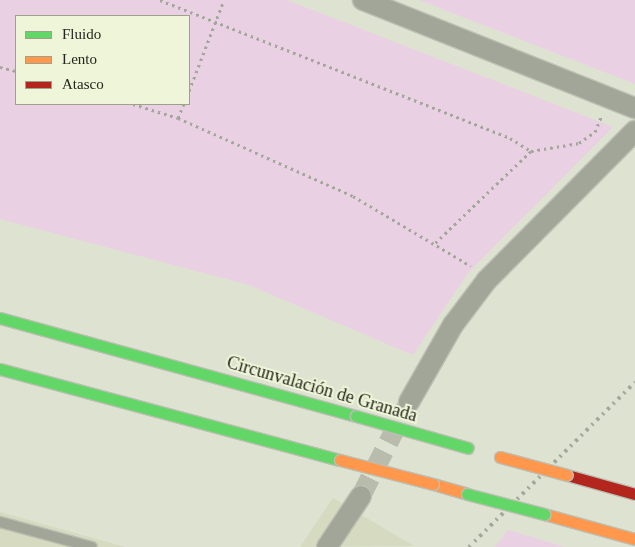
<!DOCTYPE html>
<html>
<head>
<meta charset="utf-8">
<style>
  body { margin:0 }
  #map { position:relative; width:635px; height:547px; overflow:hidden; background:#dee2d1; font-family:Georgia,serif }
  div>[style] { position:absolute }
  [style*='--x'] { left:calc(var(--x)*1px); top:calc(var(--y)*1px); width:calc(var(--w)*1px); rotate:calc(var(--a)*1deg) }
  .built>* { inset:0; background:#d5dac0 }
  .green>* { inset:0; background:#e9d1e3 }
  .street-tunnel>* { height:20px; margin-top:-10px; transform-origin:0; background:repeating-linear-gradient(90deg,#b9bcad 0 20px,transparent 0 30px) }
  .path>* { height:3px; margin-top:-1.5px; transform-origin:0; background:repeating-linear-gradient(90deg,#a4a69b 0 2.5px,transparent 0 6.5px) }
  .roads { filter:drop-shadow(1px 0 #bcbfb2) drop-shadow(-1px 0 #bcbfb2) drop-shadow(0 1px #bcbfb2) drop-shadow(0 -1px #bcbfb2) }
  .lane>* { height:10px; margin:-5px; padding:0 5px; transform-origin:5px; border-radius:5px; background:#a2a699 }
  .street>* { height:20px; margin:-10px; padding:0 10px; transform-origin:10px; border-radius:10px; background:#a2a699 }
  .fast>* { height:11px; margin:-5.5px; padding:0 5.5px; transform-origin:5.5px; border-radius:5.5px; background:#63d668 }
  .slow>* { height:11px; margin:-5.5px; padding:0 5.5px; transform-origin:5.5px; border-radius:5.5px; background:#ff974d }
  .jam>* { height:11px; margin:-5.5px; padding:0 5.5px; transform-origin:5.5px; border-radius:5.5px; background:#b3261e }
  .rail>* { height:4px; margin-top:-2px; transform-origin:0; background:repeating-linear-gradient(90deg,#a2a599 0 2.5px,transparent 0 7.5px) }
  .bridges { filter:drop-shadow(1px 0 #bcbfb2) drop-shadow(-1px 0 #bcbfb2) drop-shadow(0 1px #bcbfb2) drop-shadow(0 -1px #bcbfb2) }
  .fast-bridge>* { height:11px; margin:-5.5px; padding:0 5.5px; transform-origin:5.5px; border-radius:5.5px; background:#63d668 }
  .slow-bridge>* { height:11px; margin:-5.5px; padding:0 5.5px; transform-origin:5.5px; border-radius:5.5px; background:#ff974d }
  span { translate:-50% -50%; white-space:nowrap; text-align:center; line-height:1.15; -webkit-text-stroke:4px #eff5d8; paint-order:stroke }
  .street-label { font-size:18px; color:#24261c }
  .legend { position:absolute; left:15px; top:15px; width:175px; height:90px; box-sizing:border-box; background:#eff5d8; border:1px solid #9ea28d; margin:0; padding:6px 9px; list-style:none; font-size:15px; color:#24261c }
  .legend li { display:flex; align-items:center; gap:10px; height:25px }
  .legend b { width:25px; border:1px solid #9ea28d }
</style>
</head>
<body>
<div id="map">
  <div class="built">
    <div style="clip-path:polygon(333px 498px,414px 546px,300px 547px)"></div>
    <div style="clip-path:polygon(0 512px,125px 547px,0 547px)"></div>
  </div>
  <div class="green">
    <div style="clip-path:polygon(evenodd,0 0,287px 0,613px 127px,468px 273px,413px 355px,249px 285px,0 219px,0 0,16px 16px,189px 16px,189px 104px,16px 104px,16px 16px)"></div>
    <div style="clip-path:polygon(419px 0,635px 0,635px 84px)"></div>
    <div style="clip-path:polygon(508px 530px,565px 547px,495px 547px)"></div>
  </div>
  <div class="street-tunnel">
    <div style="--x:361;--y:496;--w:106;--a:-62.9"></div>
  </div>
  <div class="path">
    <div style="--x:160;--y:0;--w:376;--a:21.5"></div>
    <div style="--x:510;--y:138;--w:25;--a:32"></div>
    <div style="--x:531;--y:151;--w:133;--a:136.2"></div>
    <div style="--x:0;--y:67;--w:16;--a:14"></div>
    <div style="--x:189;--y:91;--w:97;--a:-69"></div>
    <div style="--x:133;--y:104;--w:47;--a:17.3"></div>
    <div style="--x:178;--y:118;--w:192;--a:24"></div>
    <div style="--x:353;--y:196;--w:137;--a:30.7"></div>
    <div style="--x:178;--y:118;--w:15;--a:-67"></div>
    <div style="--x:531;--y:151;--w:49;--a:-9.5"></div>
    <div style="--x:579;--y:143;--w:19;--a:-35"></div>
    <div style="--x:595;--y:132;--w:16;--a:-68"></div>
  </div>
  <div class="roads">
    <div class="lane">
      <div style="--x:0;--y:522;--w:95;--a:15.2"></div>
    </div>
    <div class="street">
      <div style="--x:363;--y:0;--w:293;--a:21.7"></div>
      <div style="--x:409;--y:402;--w:89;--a:-60.3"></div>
      <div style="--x:453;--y:325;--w:56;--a:-52.9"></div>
      <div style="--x:487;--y:280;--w:210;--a:-45.2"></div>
      <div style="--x:327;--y:547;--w:61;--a:-56.3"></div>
    </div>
    <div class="fast">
      <div style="--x:0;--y:318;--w:369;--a:15.4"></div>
      <div style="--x:0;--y:369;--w:352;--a:15"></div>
    </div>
    <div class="slow">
      <div style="--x:433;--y:484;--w:35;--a:16"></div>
      <div style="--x:544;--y:514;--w:94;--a:15.4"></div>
    </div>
    <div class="jam">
      <div style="--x:567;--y:475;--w:71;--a:15.6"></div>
    </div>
  </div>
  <div class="rail">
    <div style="--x:469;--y:547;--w:234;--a:-44.8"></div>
  </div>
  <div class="bridges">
    <div class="fast-bridge">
      <div style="--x:356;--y:416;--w:116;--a:15.9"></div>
      <div style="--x:467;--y:494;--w:80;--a:14.6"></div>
    </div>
    <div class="slow-bridge">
      <div style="--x:500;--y:457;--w:69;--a:15"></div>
      <div style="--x:340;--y:460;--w:96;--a:14.5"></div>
    </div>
  </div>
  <div class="street-label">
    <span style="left:322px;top:389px;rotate:16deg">Circunvalación de Granada</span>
  </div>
  <ul class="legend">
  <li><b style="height:6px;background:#63d668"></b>Fluido</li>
  <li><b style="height:6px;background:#ff974d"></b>Lento</li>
  <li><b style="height:6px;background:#b3261e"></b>Atasco</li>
  </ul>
</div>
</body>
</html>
